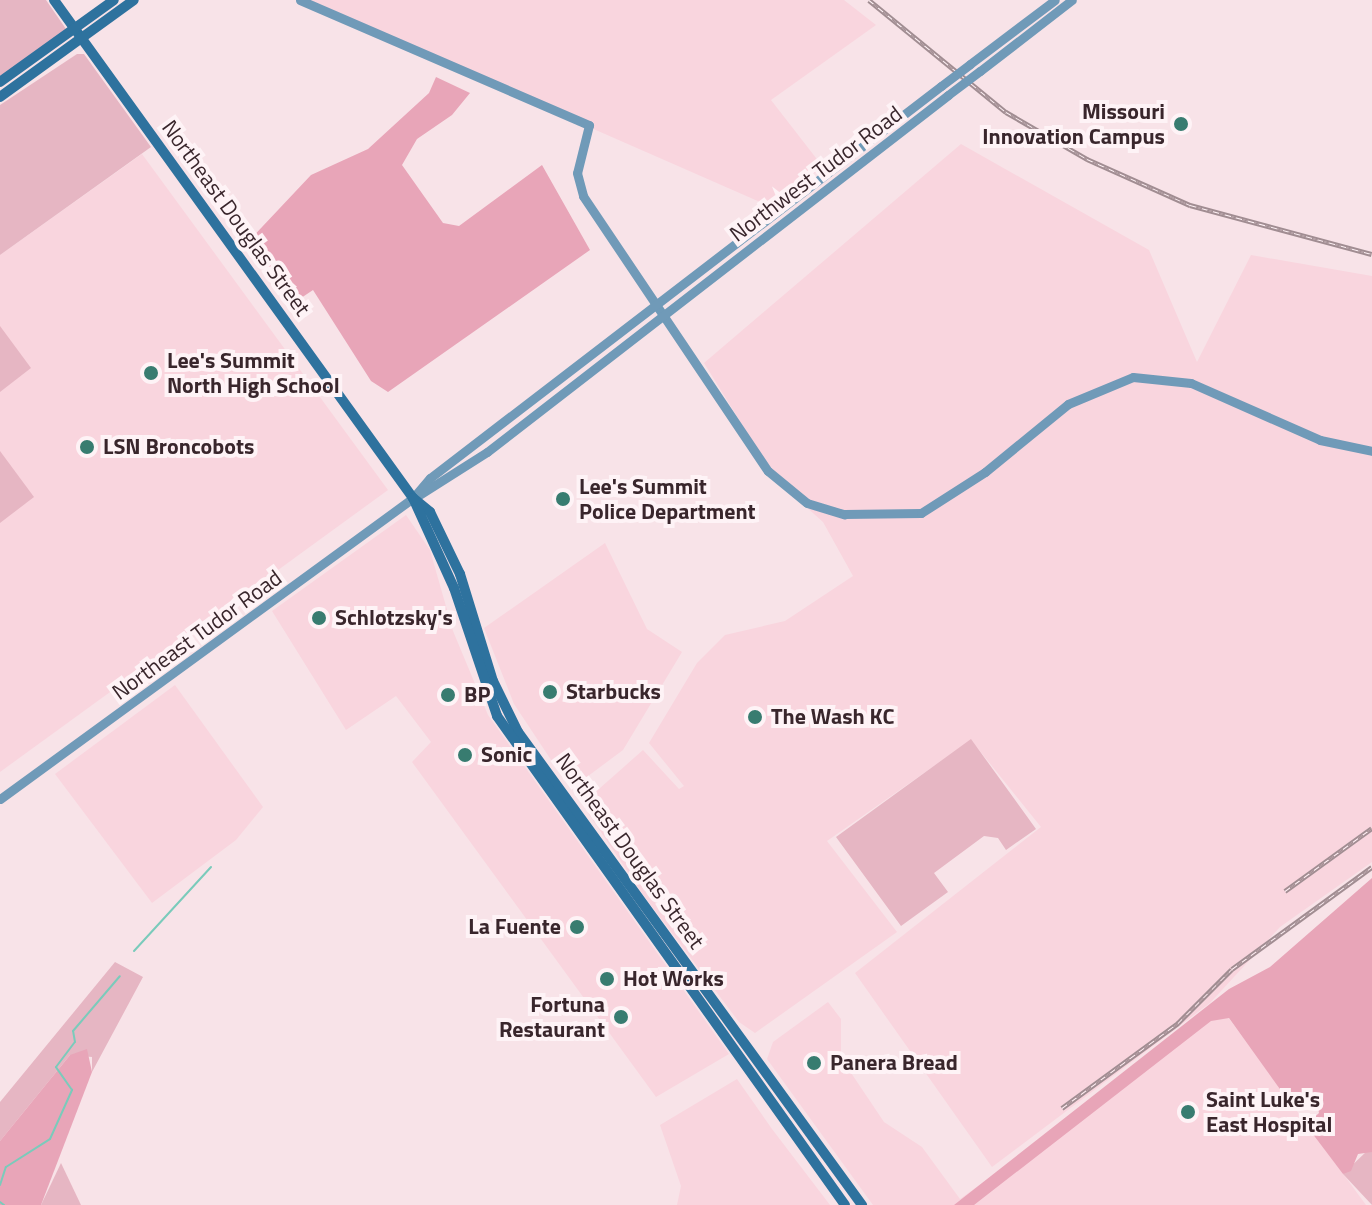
<!DOCTYPE html>
<html>
<head>
<meta charset="utf-8">
<style>
  body { margin:0 }
  #map { position:relative; width:1372px; height:1205px; overflow:hidden; background:#f8e3e8; font-family:"Titillium Web",sans-serif }
  div>[style] { position:absolute }
  [style*='--x'] { left:calc(var(--x)*1px); top:calc(var(--y)*1px); width:calc(var(--w)*1px); rotate:calc(var(--a)*1deg) }
  .built>* { inset:0; background:#f9d5de }
  .green>* { inset:0; background:#e6b6c3 }
  .forest>* { inset:0; background:#e8a5b8 }
  .stream>* { height:2px; margin:-1px; padding:0 1px; transform-origin:1px; border-radius:1px; background:#7acbbb }
  .tertiary>* { height:9px; margin:-4.5px; padding:0 4.5px; transform-origin:4.5px; border-radius:4.5px; background:#709ab8 }
  .secondary>* { height:10px; margin:-5px; padding:0 5px; transform-origin:5px; border-radius:5px; background:#2e729e }
  .rail>* { height:5px; margin-top:-2.5px; transform-origin:0; background:repeating-linear-gradient(90deg,#fef3f6 0 6px,#a18d92 0 12px); box-sizing:border-box; border-block:2px solid #a18d92 }
  .tertiary-bridge>* { height:9px; margin:-4.5px; padding:0 4.5px; transform-origin:4.5px; border-radius:4.5px; background:#709ab8 }
  .dots>* { width:22px; height:22px; translate:-50% -50%; box-sizing:border-box; border:4px solid #fef3f6; border-radius:50% }
  span { translate:-50% -50%; white-space:nowrap; text-align:center; line-height:1.15; -webkit-text-stroke:8px #fef3f6; paint-order:stroke }
  .poi-label { font-size:22px; color:#39262c; font-weight:700 }
  .right { translate:-100% -50%; text-align:right }
  .left { translate:0 -50%; text-align:left }
  .street-label { font-size:22px; color:#39262c }
</style>
</head>
<body>
<div id="map">
  <div class="built">
    <div style="clip-path:polygon(299px 0,844px 0,876px 25px,771px 100px,823px 167px,769px 206px)"></div>
    <div style="clip-path:polygon(961px 144px,1149px 250px,1197px 362px,1251px 255px,1372px 276px,1372px 862px,1280px 927px,1210px 1003px,992px 1167px,855px 973px,1041px 827px,971px 740px,827px 841px,897px 932px,755px 1033px,739px 1022px,644px 896px,582px 804px,643px 750px,679px 789px,684px 786px,649px 743px,697px 663px,725px 635px,785px 621px,853px 576px,823px 522px,777px 481px,704px 363px)"></div>
    <div style="clip-path:polygon(142px 154px,388px 490px,0 772px,0 255px)"></div>
    <div style="clip-path:polygon(406px 515px,430px 550px,453px 631px,488px 715px,729px 1054px,656px 1097px,412px 762px,431px 742px,396px 696px,346px 730px,272px 611px)"></div>
    <div style="clip-path:polygon(605px 543px,647px 629px,682px 652px,623px 750px,576px 785px,565px 781px,514px 704px,484px 628px)"></div>
    <div style="clip-path:polygon(175px 685px,263px 807px,236px 840px,152px 903px,55px 774px)"></div>
    <div style="clip-path:polygon(828px 1002px,841px 1019px,841px 1058px,884px 1122px,922px 1147px,960px 1199px,1222px 1009px,1366px 1205px,873px 1205px,767px 1059px,773px 1042px)"></div>
    <div style="clip-path:polygon(737px 1079px,772px 1129px,830px 1205px,677px 1205px,681px 1186px,660px 1125px)"></div>
  </div>
  <div class="green">
    <div style="clip-path:polygon(0 0,46px 0,66px 29px,0 77px)"></div>
    <div style="clip-path:polygon(77px 54px,84px 54px,151px 147px,0 255px,0 105px)"></div>
    <div style="clip-path:polygon(0 326px,31px 368px,0 392px)"></div>
    <div style="clip-path:polygon(0 451px,34px 497px,0 523px)"></div>
    <div style="clip-path:polygon(971px 739px,1036px 829px,1006px 850px,998px 838px,984px 836px,934px 873px,948px 892px,901px 926px,836px 837px)"></div>
    <div style="clip-path:polygon(115px 962px,143px 977px,92px 1072px,92px 1057px,70px 1055px,0 1141px,0 1102px)"></div>
    <div style="clip-path:polygon(1368px 1150px,1372px 1152px,1372px 1205px,1343px 1174px)"></div>
    <div style="clip-path:polygon(61px 1163px,81px 1205px,41px 1205px)"></div>
  </div>
  <div class="forest">
    <div style="clip-path:polygon(436px 77px,470px 93px,452px 115px,417px 139px,402px 165px,443px 223px,459px 226px,542px 165px,590px 250px,388px 392px,371px 381px,313px 290px,292px 304px,247px 243px,311px 175px,368px 149px,429px 93px)"></div>
    <div style="clip-path:polygon(1372px 878px,1372px 1152px,1358px 1154px,1351px 1171px,1343px 1174px,1306px 1125px,1319px 1113px,1316px 1099px,1304px 1104px,1287px 1099px,1229px 1018px,1211px 1021px,974px 1205px,954px 1205px,1229px 989px,1270px 967px)"></div>
    <div style="clip-path:polygon(87px 1049px,92px 1072px,41px 1205px,0 1205px,0 1141px,70px 1055px)"></div>
  </div>
  <div class="stream">
    <div style="--x:134;--y:951;--w:114;--a:-47.5"></div>
    <div style="--x:0;--y:1185;--w:19;--a:-72"></div>
    <div style="--x:6;--y:1167;--w:52;--a:-32.5"></div>
    <div style="--x:50;--y:1139;--w:54;--a:-65.8"></div>
    <div style="--x:72;--y:1090;--w:28;--a:-125"></div>
    <div style="--x:56;--y:1067;--w:31;--a:-53"></div>
    <div style="--x:75;--y:1042;--w:11;--a:-100"></div>
    <div style="--x:73;--y:1031;--w:72;--a:-49.5"></div>
    <div style="--x:0;--y:1202;--w:5;--a:37"></div>
  </div>
  <div class="tertiary">
    <div style="--x:300;--y:0;--w:315;--a:23.4"></div>
    <div style="--x:589;--y:125;--w:49;--a:104"></div>
    <div style="--x:577;--y:173;--w:24;--a:75"></div>
    <div style="--x:583;--y:196;--w:331;--a:56.1"></div>
    <div style="--x:768;--y:471;--w:50;--a:39.4"></div>
    <div style="--x:807;--y:503;--w:39;--a:17"></div>
    <div style="--x:844;--y:514;--w:77;--a:-0.7"></div>
    <div style="--x:921;--y:513;--w:76;--a:-32.6"></div>
    <div style="--x:985;--y:472;--w:107;--a:-39.3"></div>
    <div style="--x:1068;--y:404;--w:70;--a:-22.6"></div>
    <div style="--x:1133;--y:377;--w:58;--a:5.9"></div>
    <div style="--x:1191;--y:383;--w:141;--a:23.8"></div>
    <div style="--x:1320;--y:440;--w:53;--a:11.9"></div>
    <div style="--x:970;--y:64;--w:106;--a:-37"></div>
    <div style="--x:980;--y:71;--w:116;--a:-37.7"></div>
    <div style="--x:416;--y:497;--w:84;--a:-32.4"></div>
    <div style="--x:487;--y:452;--w:583;--a:-37.75"></div>
    <div style="--x:0;--y:799;--w:511;--a:-36.09"></div>
    <div style="--x:413;--y:498;--w:26;--a:-50"></div>
    <div style="--x:430;--y:478;--w:644;--a:-37.49"></div>
  </div>
  <div class="secondary">
    <div style="--x:54;--y:0;--w:614;--a:54.21"></div>
    <div style="--x:413;--y:498;--w:22;--a:39"></div>
    <div style="--x:430;--y:512;--w:69;--a:64.2"></div>
    <div style="--x:460;--y:574;--w:112;--a:72.9"></div>
    <div style="--x:493;--y:681;--w:57;--a:63.9"></div>
    <div style="--x:518;--y:732;--w:585;--a:53.97"></div>
    <div style="--x:0;--y:82;--w:140;--a:-35.7"></div>
    <div style="--x:0;--y:97;--w:165;--a:-35.9"></div>
    <div style="--x:413;--y:498;--w:99;--a:65.5"></div>
    <div style="--x:454;--y:588;--w:135;--a:71.4"></div>
    <div style="--x:497;--y:716;--w:600;--a:54.56"></div>
  </div>
  <div class="rail">
    <div style="--x:869;--y:0;--w:177;--a:39.3"></div>
    <div style="--x:1006;--y:112;--w:94;--a:30.1"></div>
    <div style="--x:1087;--y:159;--w:113;--a:24.1"></div>
    <div style="--x:1190;--y:205;--w:188;--a:15.1"></div>
    <div style="--x:1285;--y:891;--w:107;--a:-35.9"></div>
    <div style="--x:1062;--y:1108;--w:144;--a:-36.2"></div>
    <div style="--x:1178;--y:1023;--w:76;--a:-45"></div>
    <div style="--x:1232;--y:969;--w:173;--a:-36.1"></div>
  </div>
  <div class="tertiary-bridge">
    <div style="--x:941;--y:86;--w:36;--a:-37"></div>
    <div style="--x:948;--y:95;--w:40;--a:-37"></div>
  </div>
  <div class="dots">
    <div style="left:1181px;top:124px;background:#387c70"></div>
    <div style="left:151px;top:373px;background:#387c70"></div>
    <div style="left:87px;top:447px;background:#387c70"></div>
    <div style="left:563px;top:499px;background:#387c70"></div>
    <div style="left:319px;top:618px;background:#387c70"></div>
    <div style="left:550px;top:692px;background:#387c70"></div>
    <div style="left:448px;top:695px;background:#387c70"></div>
    <div style="left:755px;top:717px;background:#387c70"></div>
    <div style="left:465px;top:755px;background:#387c70"></div>
    <div style="left:577px;top:927px;background:#387c70"></div>
    <div style="left:607px;top:979px;background:#387c70"></div>
    <div style="left:621px;top:1017px;background:#387c70"></div>
    <div style="left:814px;top:1063px;background:#387c70"></div>
    <div style="left:1188px;top:1112px;background:#387c70"></div>
  </div>
  <div class="poi-label">
    <span class="right" style="left:1165px;top:124px">Missouri<br>Innovation Campus</span>
    <span class="left" style="left:167px;top:373px">Lee's Summit<br>North High School</span>
    <span class="left" style="left:103px;top:447px">LSN Broncobots</span>
    <span class="left" style="left:579px;top:499px">Lee's Summit<br>Police Department</span>
    <span class="left" style="left:335px;top:618px">Schlotzsky's</span>
    <span class="left" style="left:566px;top:692px">Starbucks</span>
    <span class="left" style="left:464px;top:695px">BP</span>
    <span class="left" style="left:771px;top:717px">The Wash KC</span>
    <span class="left" style="left:481px;top:755px">Sonic</span>
    <span class="right" style="left:561px;top:927px">La Fuente</span>
    <span class="left" style="left:623px;top:979px">Hot Works</span>
    <span class="right" style="left:605px;top:1017px">Fortuna<br>Restaurant</span>
    <span class="left" style="left:830px;top:1063px">Panera Bread</span>
    <span class="left" style="left:1206px;top:1112px">Saint Luke's<br>East Hospital</span>
  </div>
  <div class="street-label">
    <span style="left:816px;top:174px;rotate:-37deg">Northwest Tudor Road</span>
    <span style="left:236px;top:218px;rotate:54deg">Northeast Douglas Street</span>
    <span style="left:197px;top:635px;rotate:-36deg">Northeast Tudor Road</span>
    <span style="left:630px;top:851px;rotate:54deg">Northeast Douglas Street</span>
  </div>
</div>
</body>
</html>
